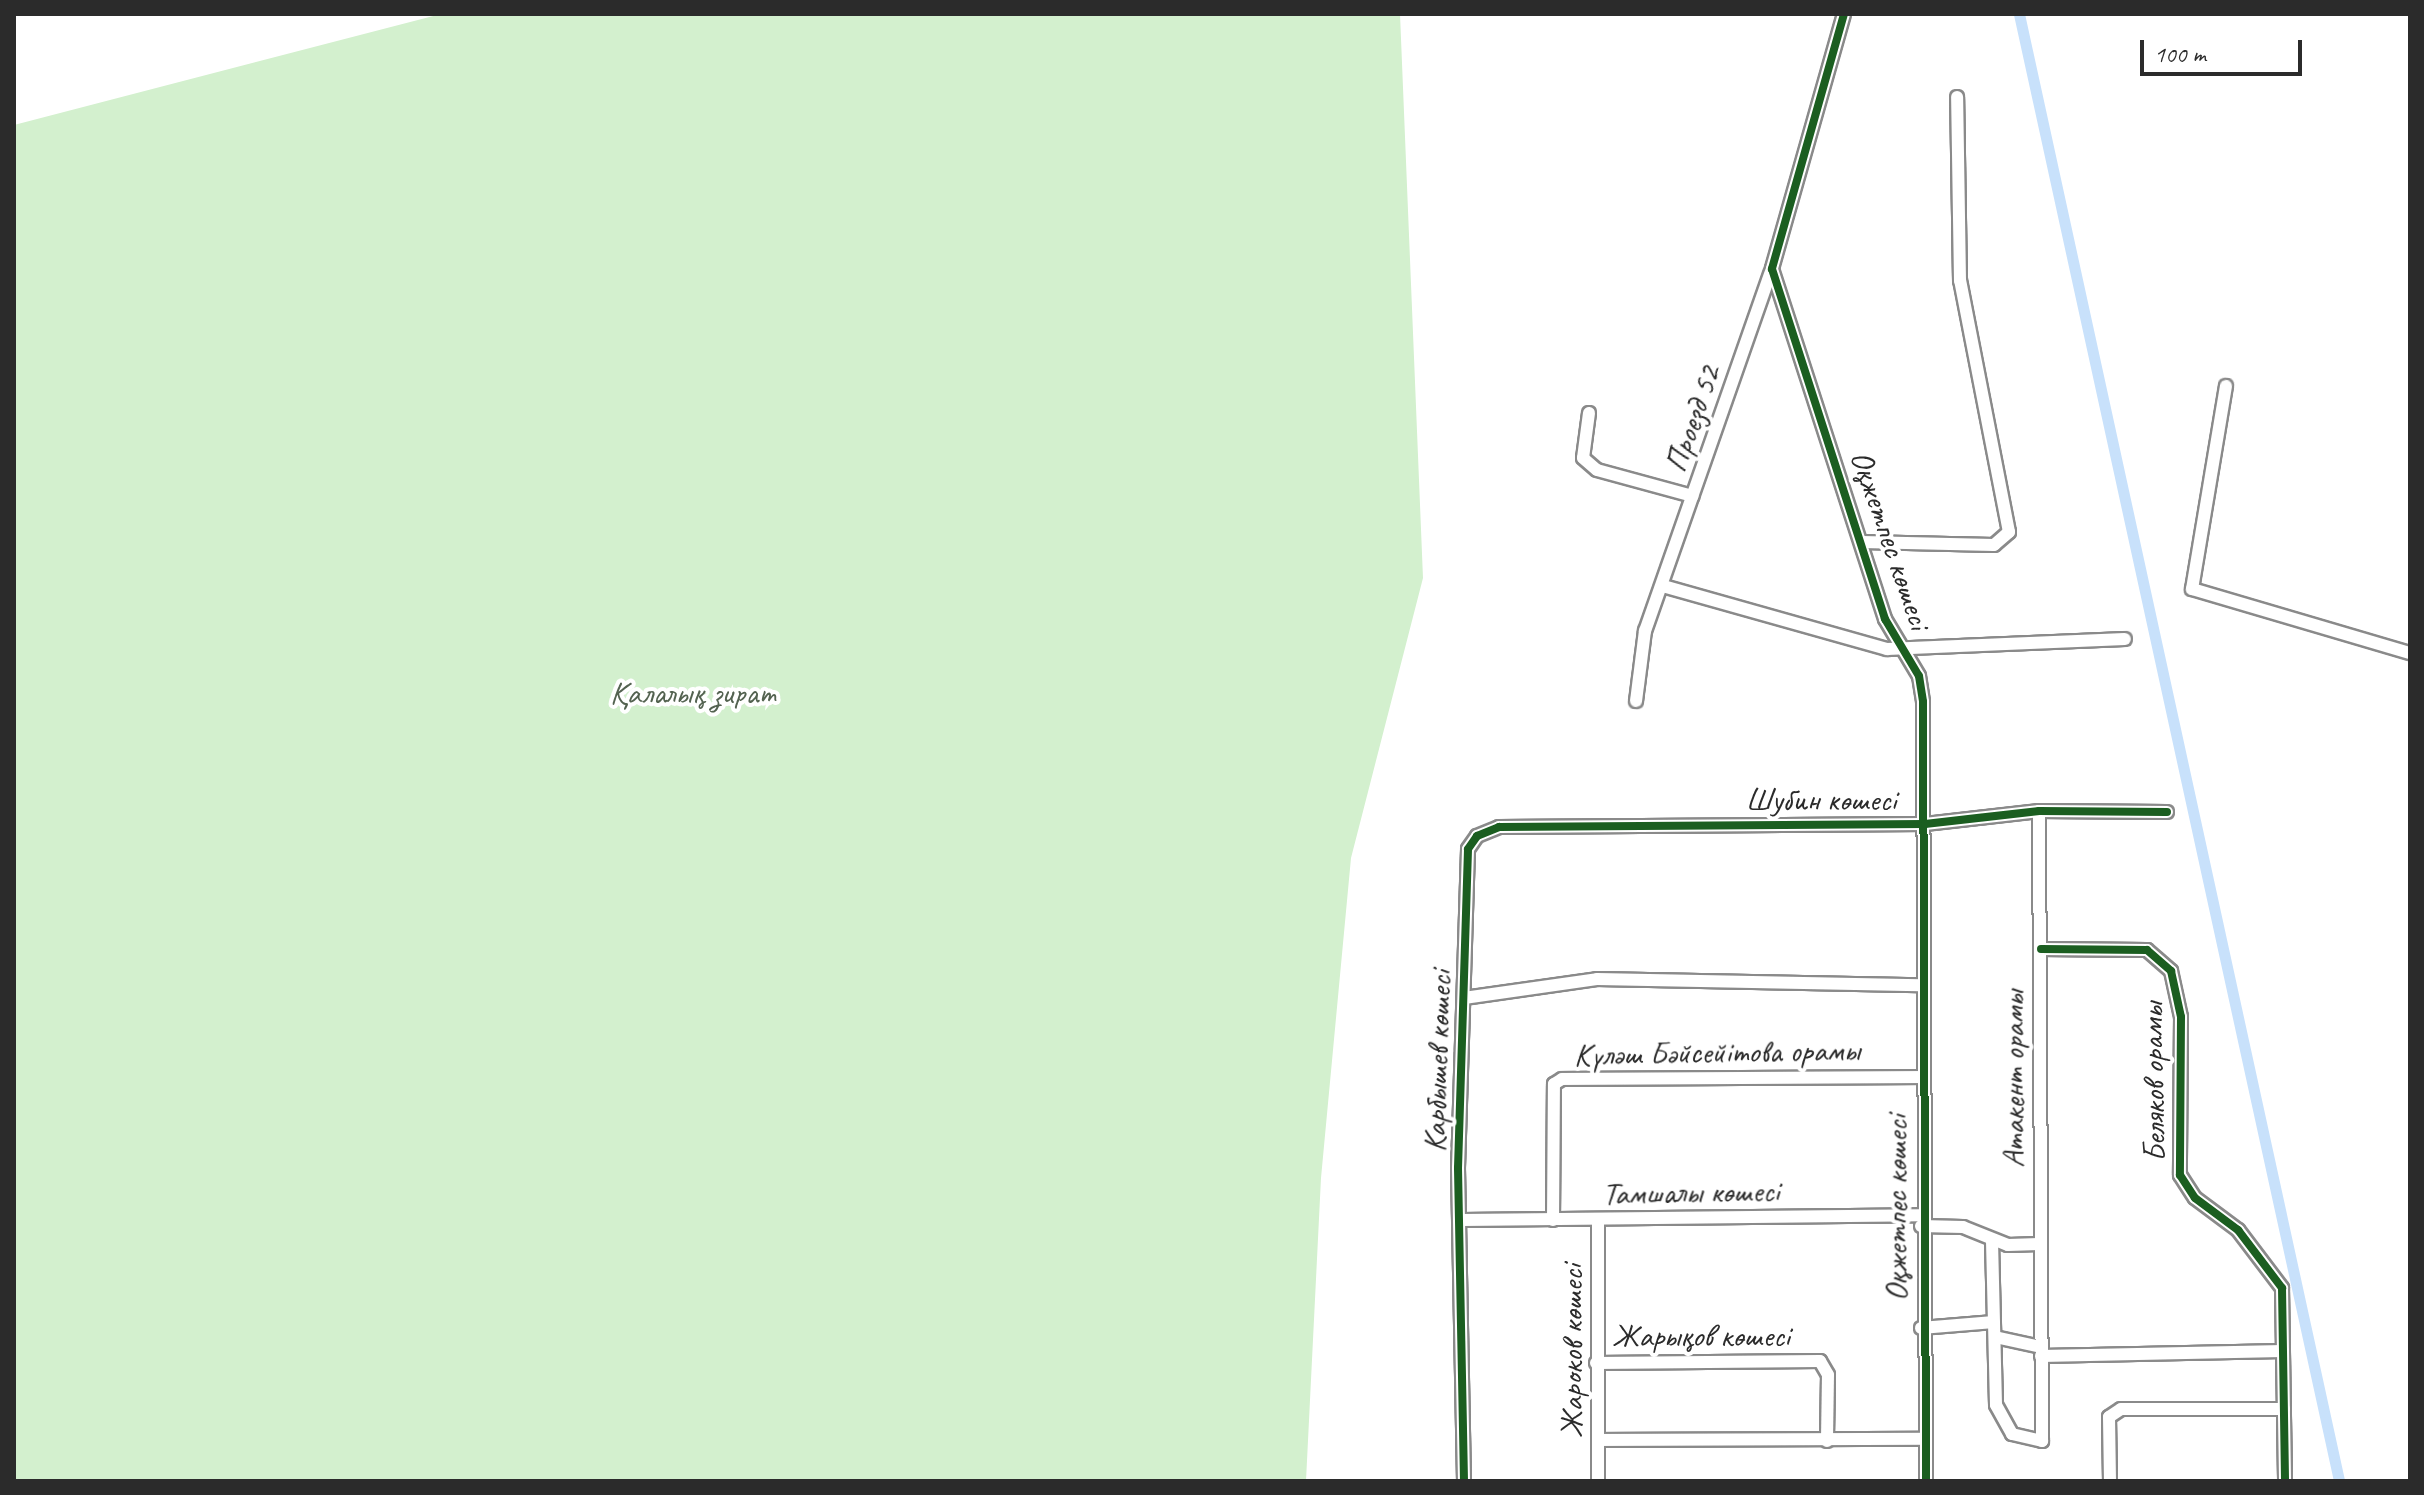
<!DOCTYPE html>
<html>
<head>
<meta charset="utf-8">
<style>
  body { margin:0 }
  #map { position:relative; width:2424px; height:1495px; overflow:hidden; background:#fff; font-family:Caveat,sans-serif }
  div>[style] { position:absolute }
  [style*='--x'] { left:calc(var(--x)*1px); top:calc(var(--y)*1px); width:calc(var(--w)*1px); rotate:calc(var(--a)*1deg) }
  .green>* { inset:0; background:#d3f0ce }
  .canal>* { height:11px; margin:-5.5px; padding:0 5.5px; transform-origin:5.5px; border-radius:5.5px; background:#c8e1fb }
  .roads { filter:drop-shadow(2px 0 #8a8a8a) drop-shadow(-2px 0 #8a8a8a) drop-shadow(0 2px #8a8a8a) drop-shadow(0 -2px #8a8a8a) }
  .minor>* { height:12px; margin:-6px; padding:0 6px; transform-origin:6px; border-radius:6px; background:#fff }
  .cycleway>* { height:8px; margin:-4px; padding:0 4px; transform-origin:4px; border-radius:4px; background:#1b5e20 }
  span { translate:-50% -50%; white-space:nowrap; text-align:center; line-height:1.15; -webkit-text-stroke:8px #fff; paint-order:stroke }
  .street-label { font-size:32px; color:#2b2b2b }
  .park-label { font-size:32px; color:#536250 }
  .frame { position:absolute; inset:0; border:16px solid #2b2b2b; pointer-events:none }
  .scale { position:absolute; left:2140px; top:40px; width:162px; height:36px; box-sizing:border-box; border:4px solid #2b2b2b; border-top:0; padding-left:10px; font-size:24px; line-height:28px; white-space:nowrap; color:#2b2b2b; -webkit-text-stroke:6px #fff; paint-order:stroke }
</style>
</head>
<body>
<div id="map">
  <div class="green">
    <div style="clip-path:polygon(441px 14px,1400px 14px,1423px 578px,1351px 858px,1321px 1178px,1306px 1481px,14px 1481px,14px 125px)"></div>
  </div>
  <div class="canal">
    <div style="--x:2019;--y:14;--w:1501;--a:77.69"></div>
  </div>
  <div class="roads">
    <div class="minor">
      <div style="--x:1844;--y:14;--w:265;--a:105.8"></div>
      <div style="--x:1772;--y:269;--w:368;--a:72.1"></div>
      <div style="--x:1885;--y:619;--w:66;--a:59.2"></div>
      <div style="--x:1919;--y:676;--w:26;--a:81"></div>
      <div style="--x:1923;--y:702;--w:779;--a:89.78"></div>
      <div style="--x:2226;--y:386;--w:206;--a:99.5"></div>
      <div style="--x:2192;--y:589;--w:227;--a:16.4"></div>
      <div style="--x:1589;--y:413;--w:45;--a:97.6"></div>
      <div style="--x:1583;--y:458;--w:18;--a:41"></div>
      <div style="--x:1597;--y:470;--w:99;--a:15.2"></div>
      <div style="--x:1862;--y:542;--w:132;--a:1.3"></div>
      <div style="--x:1994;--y:545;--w:20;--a:-41"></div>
      <div style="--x:2009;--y:532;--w:256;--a:-101"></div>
      <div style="--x:1960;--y:281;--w:184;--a:-90.9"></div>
      <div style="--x:1663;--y:586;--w:233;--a:15.7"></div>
      <div style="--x:1887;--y:649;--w:238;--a:-2.4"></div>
      <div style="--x:1636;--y:701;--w:71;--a:-82.7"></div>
      <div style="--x:1645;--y:631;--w:380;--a:-70.7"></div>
      <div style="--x:2041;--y:949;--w:106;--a:0.5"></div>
      <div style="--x:2147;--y:950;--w:32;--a:41"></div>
      <div style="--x:2171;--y:971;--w:47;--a:77.7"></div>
      <div style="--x:2181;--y:1017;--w:158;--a:90.4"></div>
      <div style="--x:2180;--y:1175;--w:27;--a:57"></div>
      <div style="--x:2195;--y:1198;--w:54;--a:36.7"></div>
      <div style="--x:2238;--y:1230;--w:73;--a:52.8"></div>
      <div style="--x:2282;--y:1288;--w:193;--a:89.1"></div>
      <div style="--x:1464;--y:998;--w:134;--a:-8.1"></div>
      <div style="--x:1597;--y:979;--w:323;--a:1.1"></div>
      <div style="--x:1462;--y:1220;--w:459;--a:-0.6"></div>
      <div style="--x:1553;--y:1220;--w:136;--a:-89.6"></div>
      <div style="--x:1554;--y:1084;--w:9;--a:-32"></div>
      <div style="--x:1562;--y:1079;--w:359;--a:-0.3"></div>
      <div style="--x:1921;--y:1226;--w:42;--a:1.4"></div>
      <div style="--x:1963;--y:1227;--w:48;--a:21.8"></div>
      <div style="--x:2008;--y:1245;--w:31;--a:-2"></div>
      <div style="--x:1992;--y:1241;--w:164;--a:88.6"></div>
      <div style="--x:1996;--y:1405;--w:33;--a:61"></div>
      <div style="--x:2012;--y:1434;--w:31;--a:13"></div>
      <div style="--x:2042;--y:1441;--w:630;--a:-90.27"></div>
      <div style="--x:1921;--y:1328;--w:73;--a:-4.7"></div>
      <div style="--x:1995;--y:1337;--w:47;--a:12.3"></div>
      <div style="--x:2041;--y:1356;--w:242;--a:-1.2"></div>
      <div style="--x:1596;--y:1363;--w:224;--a:-0.5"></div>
      <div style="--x:1820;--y:1361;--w:16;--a:60"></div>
      <div style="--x:1828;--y:1375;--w:66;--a:90.9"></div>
      <div style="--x:1598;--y:1440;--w:326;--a:-0.2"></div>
      <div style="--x:1464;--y:1481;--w:313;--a:-91.1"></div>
      <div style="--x:1458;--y:1168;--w:319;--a:-88.2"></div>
      <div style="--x:1468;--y:849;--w:16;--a:-55"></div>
      <div style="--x:1477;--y:836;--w:24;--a:-22"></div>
      <div style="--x:1499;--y:827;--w:426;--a:-0.4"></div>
      <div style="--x:1925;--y:824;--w:115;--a:-6.5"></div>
      <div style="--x:2039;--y:811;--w:128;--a:0.4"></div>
      <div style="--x:1598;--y:1481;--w:261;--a:-90"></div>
      <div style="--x:2110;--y:1481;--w:64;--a:-90.9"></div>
      <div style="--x:2109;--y:1417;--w:14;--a:-34"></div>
      <div style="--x:2121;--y:1409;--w:163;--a:0"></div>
    </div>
  </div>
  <div class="cycleway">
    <div style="--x:1844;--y:14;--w:265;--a:105.8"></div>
    <div style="--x:1772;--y:269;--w:368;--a:72.1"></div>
    <div style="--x:1885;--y:619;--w:66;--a:59.2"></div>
    <div style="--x:1919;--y:676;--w:26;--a:81"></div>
    <div style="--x:1923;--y:702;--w:779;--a:89.78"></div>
    <div style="--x:2041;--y:949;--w:106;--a:0.5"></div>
    <div style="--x:2147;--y:950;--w:32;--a:41"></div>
    <div style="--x:2171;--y:971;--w:47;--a:77.7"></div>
    <div style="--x:2181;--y:1017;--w:158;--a:90.4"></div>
    <div style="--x:2180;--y:1175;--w:27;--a:57"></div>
    <div style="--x:2195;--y:1198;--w:54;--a:36.7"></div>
    <div style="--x:2238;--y:1230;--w:73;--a:52.8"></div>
    <div style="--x:2282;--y:1288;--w:193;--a:89.1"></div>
    <div style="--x:1464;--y:1481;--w:313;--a:-91.1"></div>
    <div style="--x:1458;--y:1168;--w:319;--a:-88.2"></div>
    <div style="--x:1468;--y:849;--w:16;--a:-55"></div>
    <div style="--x:1477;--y:836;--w:24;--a:-22"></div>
    <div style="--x:1499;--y:827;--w:426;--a:-0.4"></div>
    <div style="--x:1925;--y:824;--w:115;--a:-6.5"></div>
    <div style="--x:2039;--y:811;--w:128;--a:0.4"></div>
  </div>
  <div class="street-label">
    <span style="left:1693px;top:419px;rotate:-71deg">Проезд 52</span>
    <span style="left:1890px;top:540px;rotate:71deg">Оқжетпес көшесі</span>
    <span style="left:1821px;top:800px">Шубин көшесі</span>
    <span style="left:1717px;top:1053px;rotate:-1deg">Күләш Бәйсейітова орамы</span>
    <span style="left:1438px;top:1061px;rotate:-88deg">Карбышев көшесі</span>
    <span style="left:2014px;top:1079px;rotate:-90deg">Атакент орамы</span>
    <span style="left:2154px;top:1082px;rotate:-91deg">Беляков орамы</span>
    <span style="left:1691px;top:1193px;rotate:-1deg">Тамшалы көшесі</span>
    <span style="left:1897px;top:1208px;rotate:-90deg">Оқжетпес көшесі</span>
    <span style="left:1701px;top:1336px">Жарықов көшесі</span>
    <span style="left:1572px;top:1351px;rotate:-90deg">Жароков көшесі</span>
  </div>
  <div class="park-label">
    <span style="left:693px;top:693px">Қалалық зират</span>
  </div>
  <div class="frame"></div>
  <div class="scale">100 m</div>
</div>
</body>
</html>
